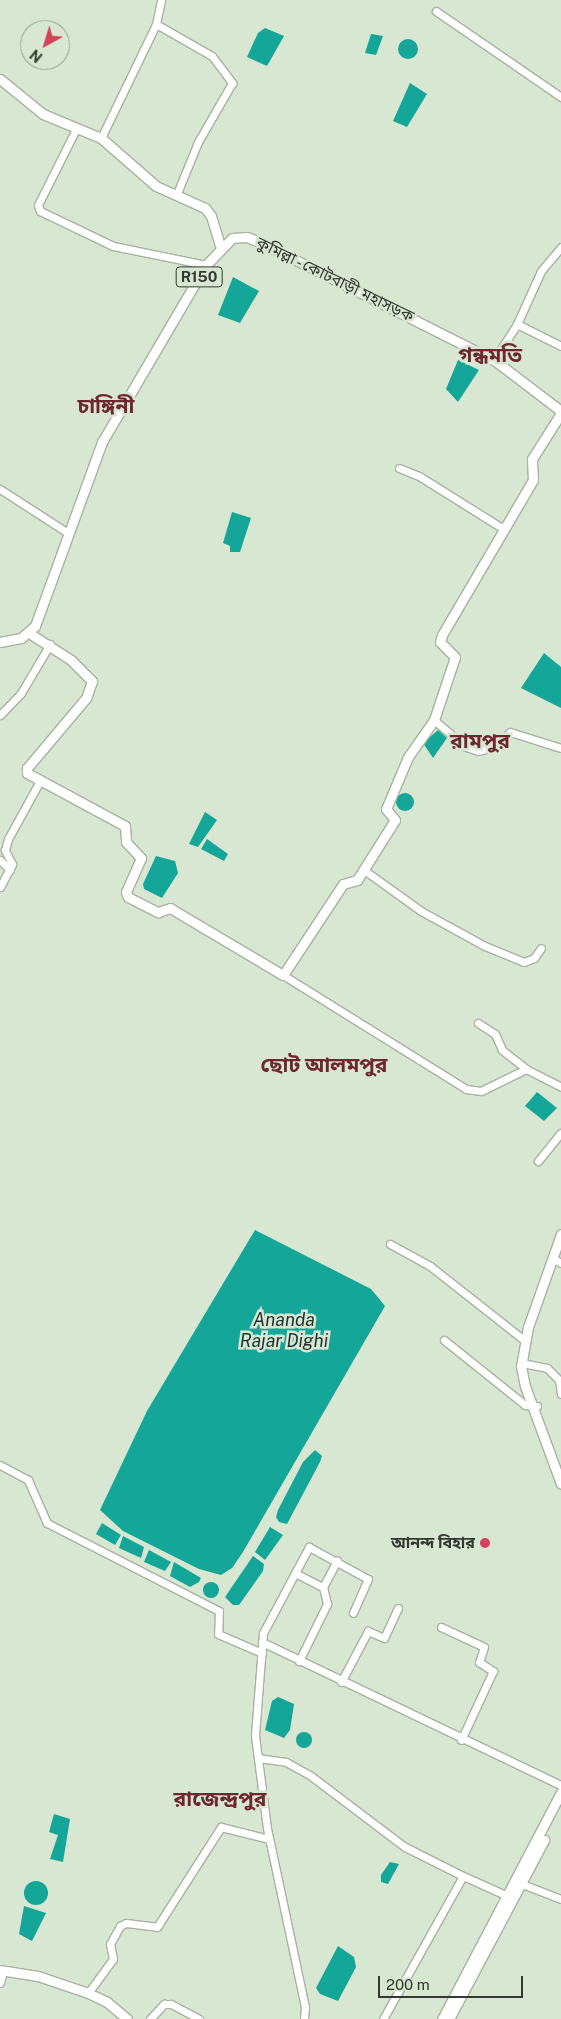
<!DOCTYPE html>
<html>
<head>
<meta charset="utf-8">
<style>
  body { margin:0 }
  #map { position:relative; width:561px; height:2019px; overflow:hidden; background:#d8e7d2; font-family:"Public Sans","Noto Sans Bengali",sans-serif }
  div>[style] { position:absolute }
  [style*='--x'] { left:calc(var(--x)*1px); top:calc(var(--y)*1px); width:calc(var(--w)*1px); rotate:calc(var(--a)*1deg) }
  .water>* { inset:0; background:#14a698 }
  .round { border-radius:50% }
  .roads { filter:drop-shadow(1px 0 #a5b39f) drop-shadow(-1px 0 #a5b39f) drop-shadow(0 1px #a5b39f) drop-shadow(0 -1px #a5b39f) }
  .minor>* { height:7px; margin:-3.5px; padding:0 3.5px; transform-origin:3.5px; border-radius:3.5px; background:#fff }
  .major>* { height:9px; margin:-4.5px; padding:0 4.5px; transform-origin:4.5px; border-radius:4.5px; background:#fff }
  .dots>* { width:14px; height:14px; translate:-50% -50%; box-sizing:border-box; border:2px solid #d8e7d2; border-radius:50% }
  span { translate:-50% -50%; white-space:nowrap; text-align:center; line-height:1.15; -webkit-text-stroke:5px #d8e7d2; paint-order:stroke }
  .shield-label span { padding:1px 4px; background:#d8e7d2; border:1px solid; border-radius:4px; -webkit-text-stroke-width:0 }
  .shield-label { font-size:15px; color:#333830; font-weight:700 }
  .street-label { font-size:16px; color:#333830 }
  .poi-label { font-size:16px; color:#333830; font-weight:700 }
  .right { translate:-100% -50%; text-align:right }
  .water-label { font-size:18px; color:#1c322f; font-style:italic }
  .district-label { font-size:21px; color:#6e272f; font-weight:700 }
  .north { position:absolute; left:20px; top:20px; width:50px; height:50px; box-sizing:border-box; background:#d8e7d2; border:1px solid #96a191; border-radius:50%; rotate:219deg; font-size:14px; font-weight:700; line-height:20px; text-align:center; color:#333830 }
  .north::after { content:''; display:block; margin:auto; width:18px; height:22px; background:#d34357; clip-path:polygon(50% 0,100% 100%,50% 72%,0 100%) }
  .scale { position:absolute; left:378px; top:1976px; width:145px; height:22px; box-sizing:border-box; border:2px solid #333830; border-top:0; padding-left:6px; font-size:15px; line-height:18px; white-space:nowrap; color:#333830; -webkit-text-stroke:4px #d8e7d2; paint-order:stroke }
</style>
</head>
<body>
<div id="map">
  <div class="water">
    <div style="clip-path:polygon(265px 28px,284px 36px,267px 66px,247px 57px,258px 33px)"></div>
    <div style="clip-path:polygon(371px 34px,383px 36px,376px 55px,365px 53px)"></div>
    <div class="round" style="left:398px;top:39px;width:20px;height:20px"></div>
    <div style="clip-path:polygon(410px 83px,427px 94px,407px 127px,393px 121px)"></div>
    <div style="clip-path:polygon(233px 277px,259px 291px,240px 323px,218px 315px)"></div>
    <div style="clip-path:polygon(458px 360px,479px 370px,458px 402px,446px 389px)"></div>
    <div style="clip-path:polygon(232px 512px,251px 518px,240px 552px,230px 552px,230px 546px,223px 543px)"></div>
    <div style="clip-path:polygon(544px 653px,561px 667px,561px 708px,521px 688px)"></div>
    <div style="clip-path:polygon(438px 730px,447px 738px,433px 758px,423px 743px)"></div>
    <div class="round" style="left:396px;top:793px;width:18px;height:18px"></div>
    <div style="clip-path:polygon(205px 812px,217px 820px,198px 847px,189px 844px)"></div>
    <div style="clip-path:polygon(207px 839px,228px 854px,224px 861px,201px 849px)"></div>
    <div style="clip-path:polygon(156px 856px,175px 861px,178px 873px,162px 898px,144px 889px,143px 884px)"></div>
    <div style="clip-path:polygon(537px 1092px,557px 1108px,544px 1121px,525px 1106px)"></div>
    <div style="clip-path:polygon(255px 1230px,371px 1289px,385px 1306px,243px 1552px,232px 1568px,221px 1575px,199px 1569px,123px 1531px,100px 1510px,147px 1411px)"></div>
    <div style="clip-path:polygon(315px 1450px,322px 1456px,320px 1462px,287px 1524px,279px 1522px,276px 1517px,278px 1510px,303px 1462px)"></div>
    <div style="clip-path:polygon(102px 1523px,121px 1535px,115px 1545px,96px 1534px)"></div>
    <div style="clip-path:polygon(270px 1527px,283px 1535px,265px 1560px,255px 1552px)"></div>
    <div style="clip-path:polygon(123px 1536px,144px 1547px,141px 1558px,119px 1548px)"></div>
    <div style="clip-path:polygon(149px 1550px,171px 1562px,165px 1571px,144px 1562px)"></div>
    <div style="clip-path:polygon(253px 1556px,264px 1564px,263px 1571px,239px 1605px,233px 1605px,225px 1597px)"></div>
    <div style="clip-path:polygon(174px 1562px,201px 1578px,199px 1582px,190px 1587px,170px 1576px)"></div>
    <div class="round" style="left:203px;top:1582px;width:16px;height:16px"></div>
    <div style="clip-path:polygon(278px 1697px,294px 1704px,290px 1730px,284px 1738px,265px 1730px,272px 1701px)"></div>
    <div class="round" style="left:296px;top:1732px;width:16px;height:16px"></div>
    <div style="clip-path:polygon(54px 1814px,70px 1819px,63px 1862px,50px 1859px,58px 1835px,49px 1832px)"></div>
    <div style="clip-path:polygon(390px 1862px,399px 1864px,388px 1884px,381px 1882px,381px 1875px)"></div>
    <div class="round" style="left:24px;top:1881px;width:24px;height:24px"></div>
    <div style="clip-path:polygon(24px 1906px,46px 1913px,32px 1941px,19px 1934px)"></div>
    <div style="clip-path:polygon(338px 1946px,354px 1957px,356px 1967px,338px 2001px,320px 1994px,316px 1988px)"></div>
  </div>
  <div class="roads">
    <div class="minor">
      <div style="--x:436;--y:11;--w:152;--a:34.5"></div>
      <div style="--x:156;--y:24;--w:64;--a:29.7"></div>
      <div style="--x:212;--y:56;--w:34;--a:53"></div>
      <div style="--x:232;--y:83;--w:68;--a:120"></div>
      <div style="--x:198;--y:142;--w:58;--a:112.2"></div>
      <div style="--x:76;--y:129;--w:85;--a:116.6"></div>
      <div style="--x:38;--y:205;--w:6;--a:72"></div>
      <div style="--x:40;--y:211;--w:81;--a:25.6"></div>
      <div style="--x:113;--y:246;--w:95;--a:11.5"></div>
      <div style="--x:101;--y:138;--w:127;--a:-64.2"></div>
      <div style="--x:156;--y:24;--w:25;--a:-78"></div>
      <div style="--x:517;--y:324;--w:49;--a:26.6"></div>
      <div style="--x:494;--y:360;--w:43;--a:-57.4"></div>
      <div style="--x:517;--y:324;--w:58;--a:-65.6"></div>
      <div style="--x:541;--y:271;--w:31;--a:-50"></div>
      <div style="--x:399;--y:468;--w:22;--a:22"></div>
      <div style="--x:419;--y:476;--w:98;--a:32.1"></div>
      <div style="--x:0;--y:489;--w:81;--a:32.9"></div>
      <div style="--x:0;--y:715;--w:30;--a:-46"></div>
      <div style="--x:21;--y:693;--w:57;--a:-59.4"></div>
      <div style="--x:434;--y:720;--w:42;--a:40.2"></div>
      <div style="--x:466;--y:747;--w:13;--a:18"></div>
      <div style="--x:478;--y:751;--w:16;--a:-14"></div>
      <div style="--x:494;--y:747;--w:22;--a:-43"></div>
      <div style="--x:510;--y:732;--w:53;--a:17.4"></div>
      <div style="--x:0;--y:860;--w:14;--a:45"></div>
      <div style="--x:364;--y:870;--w:70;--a:35.7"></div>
      <div style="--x:421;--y:911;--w:73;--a:28.7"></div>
      <div style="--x:485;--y:946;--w:42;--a:22.3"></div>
      <div style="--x:524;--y:962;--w:11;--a:-22"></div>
      <div style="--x:534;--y:958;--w:12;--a:-55"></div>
      <div style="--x:0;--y:887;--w:26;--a:-62"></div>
      <div style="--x:12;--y:864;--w:16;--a:-117"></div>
      <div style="--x:5;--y:850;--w:11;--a:-75"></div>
      <div style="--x:8;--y:839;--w:68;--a:-61.2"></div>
      <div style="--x:283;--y:975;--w:216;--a:31.9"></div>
      <div style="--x:466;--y:1089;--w:15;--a:8"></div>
      <div style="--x:481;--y:1091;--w:50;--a:-26.1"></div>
      <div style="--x:526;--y:1069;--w:39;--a:27"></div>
      <div style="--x:478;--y:1023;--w:20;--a:33"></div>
      <div style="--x:495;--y:1034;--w:17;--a:66"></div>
      <div style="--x:502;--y:1050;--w:31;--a:38"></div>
      <div style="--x:538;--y:1161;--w:36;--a:-51"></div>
      <div style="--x:390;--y:1244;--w:46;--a:28.8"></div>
      <div style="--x:430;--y:1266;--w:120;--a:38.2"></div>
      <div style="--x:552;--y:1258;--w:10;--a:29"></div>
      <div style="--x:444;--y:1340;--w:104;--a:38.7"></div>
      <div style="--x:525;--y:1405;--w:12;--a:5"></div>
      <div style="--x:527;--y:1364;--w:20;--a:11"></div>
      <div style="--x:547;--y:1368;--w:17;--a:45"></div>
      <div style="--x:559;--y:1380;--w:14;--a:82"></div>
      <div style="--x:0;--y:1465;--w:32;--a:28"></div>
      <div style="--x:28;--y:1480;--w:47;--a:66.2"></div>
      <div style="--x:47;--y:1523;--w:193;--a:27.1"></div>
      <div style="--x:219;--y:1611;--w:23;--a:92"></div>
      <div style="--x:218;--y:1634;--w:48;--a:23.4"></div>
      <div style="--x:295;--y:1573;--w:31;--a:27"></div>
      <div style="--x:323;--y:1587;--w:30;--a:-62"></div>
      <div style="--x:441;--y:1627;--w:47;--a:24.9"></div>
      <div style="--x:484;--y:1647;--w:16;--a:108"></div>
      <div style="--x:479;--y:1662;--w:17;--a:33"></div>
      <div style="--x:493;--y:1671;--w:76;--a:114.9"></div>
      <div style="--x:262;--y:1642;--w:331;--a:25.6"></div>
      <div style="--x:299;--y:1661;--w:64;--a:-63.8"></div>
      <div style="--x:327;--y:1604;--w:17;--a:-103"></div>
      <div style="--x:341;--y:1682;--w:58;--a:-62.1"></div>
      <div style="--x:368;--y:1631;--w:17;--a:24"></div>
      <div style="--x:384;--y:1638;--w:33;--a:-65"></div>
      <div style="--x:258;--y:1758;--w:28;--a:8"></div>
      <div style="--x:286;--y:1762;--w:29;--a:29"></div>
      <div style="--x:311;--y:1776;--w:118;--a:37.1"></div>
      <div style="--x:405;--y:1847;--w:65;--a:26.6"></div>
      <div style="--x:517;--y:1882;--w:47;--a:21.1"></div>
      <div style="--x:0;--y:1983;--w:12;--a:-76"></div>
      <div style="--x:88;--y:1993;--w:42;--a:-53.7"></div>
      <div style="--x:113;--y:1959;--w:15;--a:-101"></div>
      <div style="--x:110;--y:1944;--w:21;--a:-61"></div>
      <div style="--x:120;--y:1926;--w:7;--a:-27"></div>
      <div style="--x:126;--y:1923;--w:31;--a:7"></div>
      <div style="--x:157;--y:1927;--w:119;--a:-57.4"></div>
      <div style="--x:221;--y:1827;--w:49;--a:14"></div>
      <div style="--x:150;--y:2019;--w:21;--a:-47"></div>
      <div style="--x:164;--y:2004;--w:7;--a:0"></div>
      <div style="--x:171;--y:2004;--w:32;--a:28"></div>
      <div style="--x:304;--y:2019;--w:12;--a:-85"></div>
      <div style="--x:305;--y:2007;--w:183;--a:-102"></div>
      <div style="--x:267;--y:1828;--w:94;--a:-97.4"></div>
      <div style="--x:255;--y:1735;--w:102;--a:-85.5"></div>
      <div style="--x:263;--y:1633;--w:98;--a:-61.9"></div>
      <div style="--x:309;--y:1547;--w:67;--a:28.5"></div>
      <div style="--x:368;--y:1579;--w:37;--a:114"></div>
      <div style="--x:383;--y:2019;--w:164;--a:-60.8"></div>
      <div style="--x:463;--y:1876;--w:49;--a:24"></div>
    </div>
    <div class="major">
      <div style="--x:0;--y:79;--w:55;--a:39.1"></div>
      <div style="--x:43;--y:114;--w:63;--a:22.5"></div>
      <div style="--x:101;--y:138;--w:73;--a:41.1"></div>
      <div style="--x:156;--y:186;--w:54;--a:24.2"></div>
      <div style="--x:205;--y:208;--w:10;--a:53"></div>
      <div style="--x:211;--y:216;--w:31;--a:73"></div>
      <div style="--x:29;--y:633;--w:50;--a:32.7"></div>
      <div style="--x:71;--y:660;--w:30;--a:45"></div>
      <div style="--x:92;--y:681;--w:18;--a:109"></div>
      <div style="--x:86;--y:698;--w:92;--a:130.1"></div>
      <div style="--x:27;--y:768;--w:5;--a:90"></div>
      <div style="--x:27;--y:773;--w:111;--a:28.4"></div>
      <div style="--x:125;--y:826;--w:16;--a:86"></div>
      <div style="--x:126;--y:842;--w:22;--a:47"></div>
      <div style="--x:141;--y:858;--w:37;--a:114"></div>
      <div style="--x:126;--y:892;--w:5;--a:68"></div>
      <div style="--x:128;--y:897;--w:34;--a:27"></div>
      <div style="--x:158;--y:912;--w:13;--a:-18"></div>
      <div style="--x:170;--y:908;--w:131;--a:30.7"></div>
      <div style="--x:283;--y:975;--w:109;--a:-56.6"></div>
      <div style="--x:343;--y:884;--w:15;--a:-16"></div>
      <div style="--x:357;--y:880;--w:71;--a:-57.7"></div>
      <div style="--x:395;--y:820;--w:14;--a:-129"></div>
      <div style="--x:386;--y:809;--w:56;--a:-67.1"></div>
      <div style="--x:408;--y:757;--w:45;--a:-54.9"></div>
      <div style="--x:434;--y:720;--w:66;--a:-71.6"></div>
      <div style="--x:455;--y:657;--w:21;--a:-135"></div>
      <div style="--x:440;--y:642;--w:7;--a:-74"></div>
      <div style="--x:442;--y:635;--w:180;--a:-59.6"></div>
      <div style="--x:533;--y:480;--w:21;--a:-93"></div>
      <div style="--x:532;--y:459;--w:54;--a:-57.8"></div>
      <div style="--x:0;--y:642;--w:21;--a:-11"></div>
      <div style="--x:21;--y:638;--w:18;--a:-41"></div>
      <div style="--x:35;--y:626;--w:196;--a:-70"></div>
      <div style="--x:102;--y:442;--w:205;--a:-59.6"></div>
      <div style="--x:206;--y:265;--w:37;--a:-46"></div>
      <div style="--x:232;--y:238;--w:15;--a:-4"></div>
      <div style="--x:247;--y:237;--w:16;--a:22"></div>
      <div style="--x:262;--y:243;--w:260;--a:26.8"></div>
      <div style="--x:494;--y:360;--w:84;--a:37.3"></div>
      <div style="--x:561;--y:1234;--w:99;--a:109.5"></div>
      <div style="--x:528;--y:1327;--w:40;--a:100"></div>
      <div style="--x:521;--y:1366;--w:20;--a:79"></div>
      <div style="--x:525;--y:1386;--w:104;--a:69.8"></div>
      <div style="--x:0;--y:1970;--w:38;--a:9"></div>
      <div style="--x:38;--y:1976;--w:53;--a:18.8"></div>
      <div style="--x:88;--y:1993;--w:21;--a:25"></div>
      <div style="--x:107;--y:2002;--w:26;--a:40"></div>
      <div style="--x:442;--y:2019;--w:256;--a:-62.3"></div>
      <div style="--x:449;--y:2019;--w:203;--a:-62"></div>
    </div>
  </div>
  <div class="dots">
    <div style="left:485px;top:1543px;background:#d34357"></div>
  </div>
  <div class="shield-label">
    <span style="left:199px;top:277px">R150</span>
  </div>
  <div class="street-label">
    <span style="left:335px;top:280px;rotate:26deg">কুমিল্লা - কোটবাড়ী মহাসড়ক</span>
  </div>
  <div class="poi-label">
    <span class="right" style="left:475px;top:1543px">আনন্দ বিহার</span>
  </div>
  <div class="water-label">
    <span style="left:284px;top:1331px">Ananda<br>Rajar Dighi</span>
  </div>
  <div class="district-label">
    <span style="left:490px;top:355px">গন্ধমতি</span>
    <span style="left:106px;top:406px">চাঙ্গিনী</span>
    <span style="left:480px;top:741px">রামপুর</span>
    <span style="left:324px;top:1065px">ছোট আলমপুর</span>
    <span style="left:220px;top:1799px">রাজেন্দ্রপুর</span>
  </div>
  <div class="north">N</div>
  <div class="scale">200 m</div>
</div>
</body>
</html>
